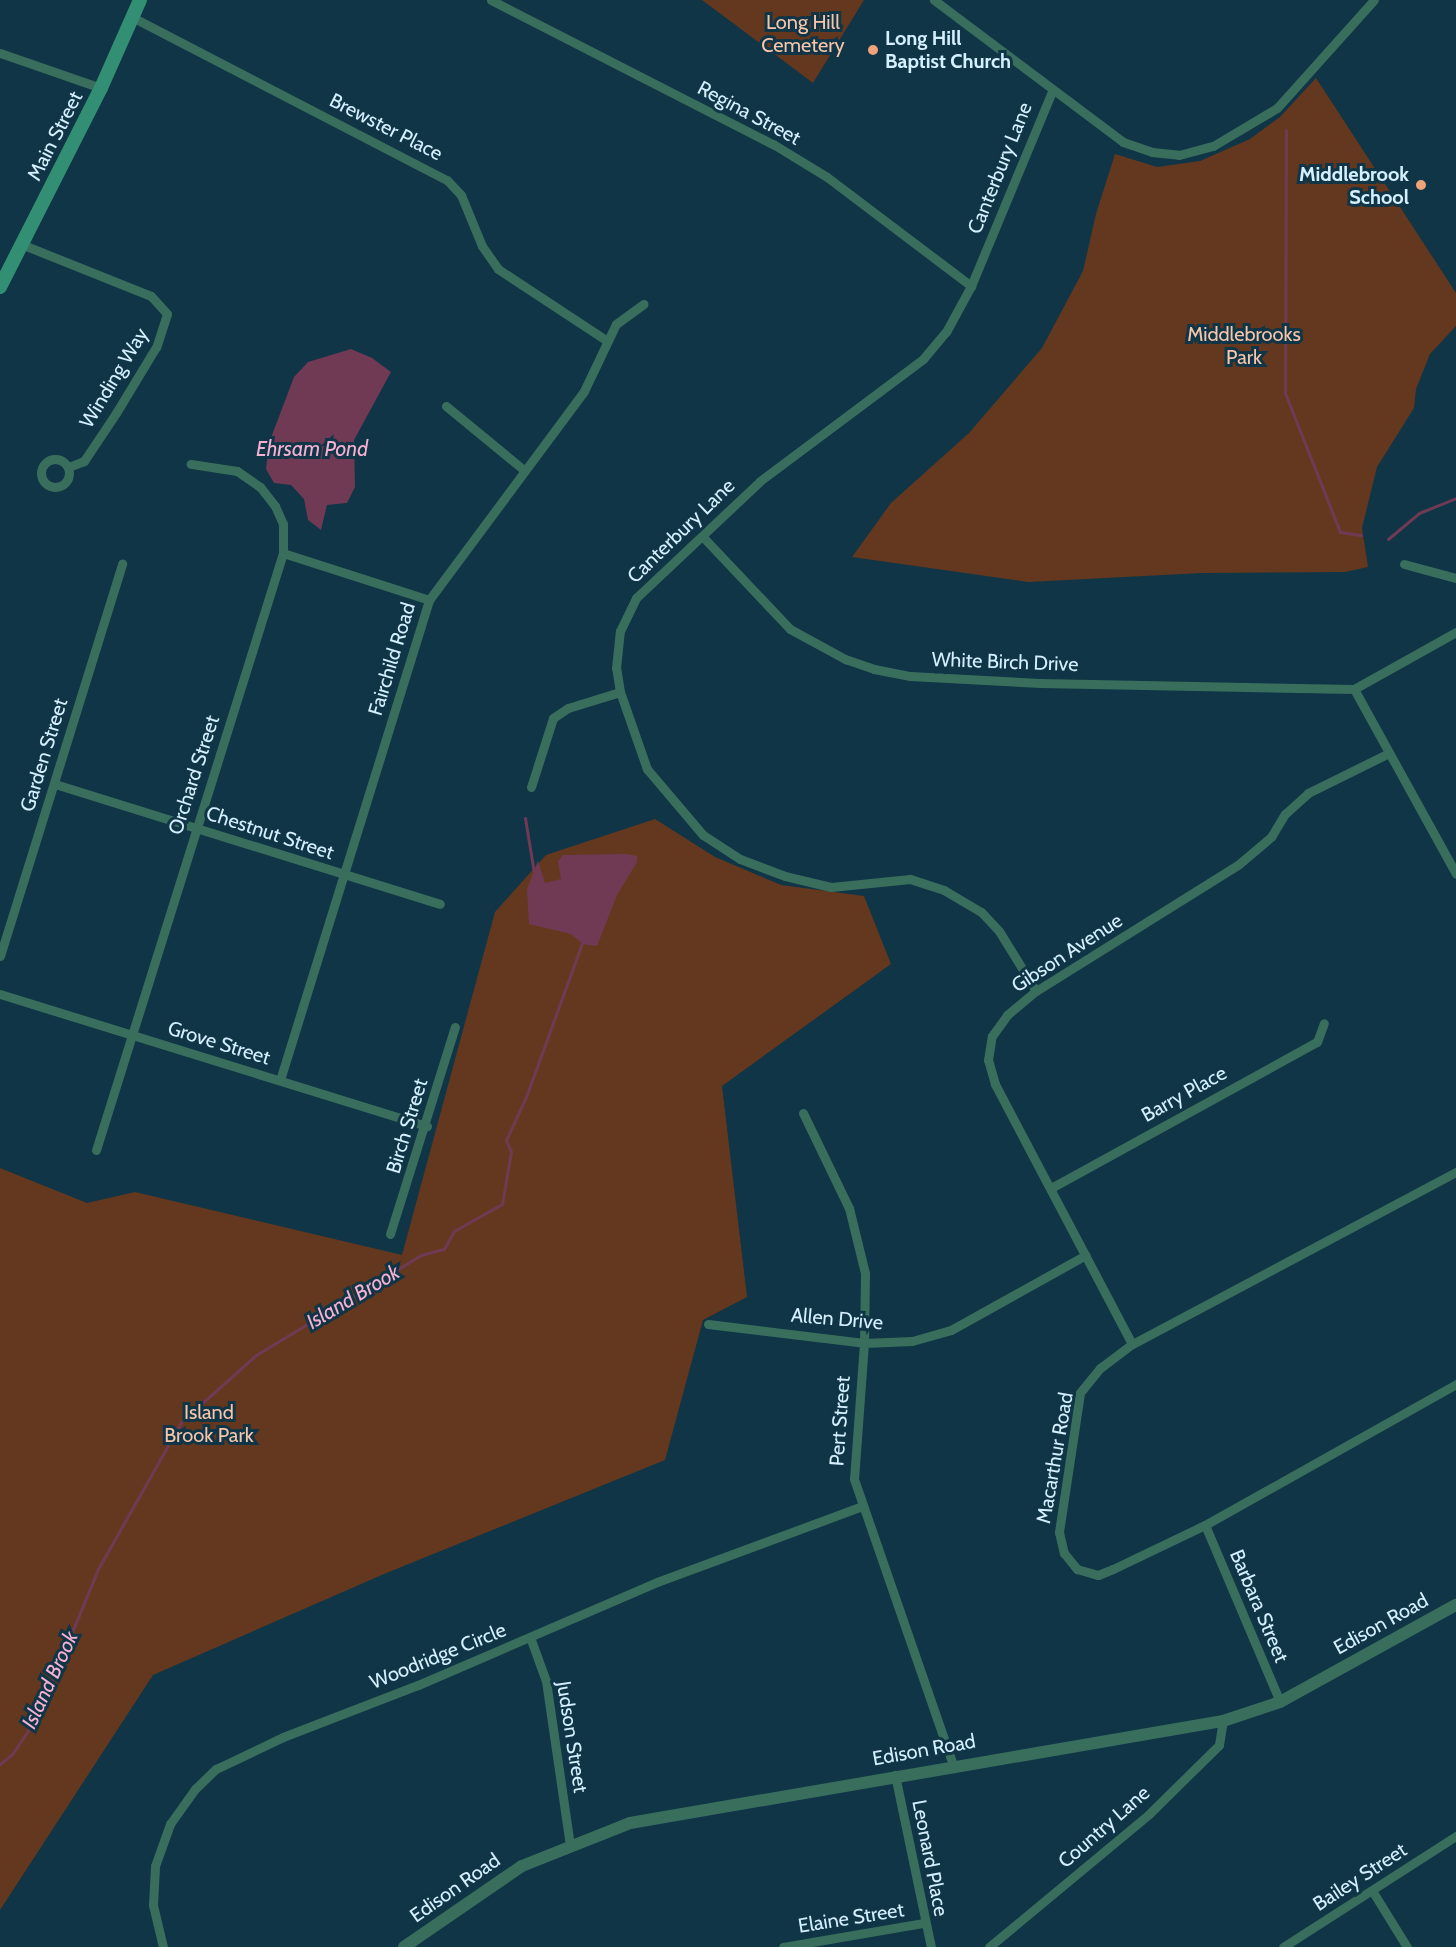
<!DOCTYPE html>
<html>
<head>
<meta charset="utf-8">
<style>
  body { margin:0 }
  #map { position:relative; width:1456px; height:1947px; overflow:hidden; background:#0f3546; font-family:Cabin,sans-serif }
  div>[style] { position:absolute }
  .green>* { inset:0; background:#64381e }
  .water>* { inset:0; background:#703a55 }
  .stream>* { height:3px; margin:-1.5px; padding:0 1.5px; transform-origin:1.5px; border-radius:1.5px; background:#703a55 }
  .minor>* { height:9px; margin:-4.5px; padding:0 4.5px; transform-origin:4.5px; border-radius:4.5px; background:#396e5c }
  .minor>.ring { margin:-4.5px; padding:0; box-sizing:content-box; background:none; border:9px solid #396e5c; border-radius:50% }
  .tertiary>* { height:12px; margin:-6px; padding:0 6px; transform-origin:6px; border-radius:6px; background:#396e5c }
  .secondary>* { height:14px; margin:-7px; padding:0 7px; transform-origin:7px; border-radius:7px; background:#338f74 }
  .dots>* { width:16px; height:16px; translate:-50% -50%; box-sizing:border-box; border:3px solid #0f3546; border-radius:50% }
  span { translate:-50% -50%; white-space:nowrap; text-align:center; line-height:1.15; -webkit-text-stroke:6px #0f3546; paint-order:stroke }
  .park-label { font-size:20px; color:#f6c5aa }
  .poi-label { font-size:20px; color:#d4effd; font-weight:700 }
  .left { translate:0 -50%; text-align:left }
  .right { translate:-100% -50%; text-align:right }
  .street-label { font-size:20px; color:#d4effd }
  .water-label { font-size:21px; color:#f6b0d1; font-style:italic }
</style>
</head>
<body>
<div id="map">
  <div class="green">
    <i style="clip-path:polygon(702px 0,864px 0,813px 83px)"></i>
    <i style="clip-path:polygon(1316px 78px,1456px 293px,1456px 326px,1430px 354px,1416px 389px,1414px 408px,1377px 467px,1362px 528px,1368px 567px,1345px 572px,1202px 573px,1028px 582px,852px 557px,891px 503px,969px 433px,1042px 348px,1083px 271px,1096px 214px,1115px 154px,1157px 167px,1200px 161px,1250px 139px,1280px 117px)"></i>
    <i style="clip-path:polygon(655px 819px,715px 857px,781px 885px,864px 896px,891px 964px,722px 1086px,747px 1297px,703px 1320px,665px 1460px,384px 1574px,153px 1675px,0 1910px,0 1168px,87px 1203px,135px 1192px,402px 1255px,495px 912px,546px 855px)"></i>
  </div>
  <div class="water">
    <i style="clip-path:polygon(351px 349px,372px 358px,391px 372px,354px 440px,355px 487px,347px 503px,327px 505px,321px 530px,308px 520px,304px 499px,291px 485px,274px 483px,266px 469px,269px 443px,294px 377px,308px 362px)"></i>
    <i style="clip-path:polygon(626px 854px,637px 856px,637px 862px,617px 895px,597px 946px,583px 944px,571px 934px,529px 924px,527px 889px,538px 861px,545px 883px,561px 879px,558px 861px,563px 855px)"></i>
  </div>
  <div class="stream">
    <i style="left:1286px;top:130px;width:263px;rotate:90.2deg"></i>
    <i style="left:1285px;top:393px;width:149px;rotate:68.4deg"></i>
    <i style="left:1340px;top:532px;width:21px;rotate:8deg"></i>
    <i style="left:1388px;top:539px;width:40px;rotate:-40deg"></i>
    <i style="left:1419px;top:513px;width:40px;rotate:-22deg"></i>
    <i style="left:525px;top:818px;width:56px;rotate:80.7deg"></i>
    <i style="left:0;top:1764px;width:17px;rotate:-40deg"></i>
    <i style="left:13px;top:1753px;width:43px;rotate:-56.3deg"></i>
    <i style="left:37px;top:1717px;width:160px;rotate:-67.6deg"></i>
    <i style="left:98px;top:1569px;width:169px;rotate:-60.5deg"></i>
    <i style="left:181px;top:1422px;width:101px;rotate:-41.8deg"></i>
    <i style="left:256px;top:1355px;width:193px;rotate:-31.2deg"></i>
    <i style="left:421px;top:1255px;width:24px;rotate:-15deg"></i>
    <i style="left:444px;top:1249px;width:21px;rotate:-61deg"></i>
    <i style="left:454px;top:1231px;width:55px;rotate:-29.4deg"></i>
    <i style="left:502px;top:1204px;width:53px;rotate:-80.2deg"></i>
    <i style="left:511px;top:1152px;width:13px;rotate:-113deg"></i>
    <i style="left:506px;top:1140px;width:47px;rotate:-65.1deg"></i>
    <i style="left:526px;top:1097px;width:167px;rotate:-70deg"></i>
  </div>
  <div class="minor">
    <i style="left:491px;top:0;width:317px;rotate:27.1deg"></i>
    <i style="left:773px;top:144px;width:63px;rotate:31.4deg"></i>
    <i style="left:827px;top:177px;width:181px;rotate:37.1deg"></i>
    <i style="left:934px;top:0;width:236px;rotate:36.9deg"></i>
    <i style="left:1123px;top:142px;width:31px;rotate:19deg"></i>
    <i style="left:1152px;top:152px;width:27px;rotate:6deg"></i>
    <i style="left:1179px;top:155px;width:35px;rotate:-15deg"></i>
    <i style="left:1213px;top:146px;width:74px;rotate:-30.7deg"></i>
    <i style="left:1277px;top:108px;width:145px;rotate:-48.1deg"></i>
    <i style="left:132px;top:17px;width:355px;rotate:27.4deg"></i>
    <i style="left:447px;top:180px;width:21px;rotate:47deg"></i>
    <i style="left:461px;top:195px;width:55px;rotate:67.6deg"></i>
    <i style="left:482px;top:246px;width:28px;rotate:55deg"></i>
    <i style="left:498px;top:269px;width:131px;rotate:33.4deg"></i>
    <i style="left:0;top:53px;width:107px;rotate:19.1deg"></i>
    <i style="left:21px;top:244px;width:140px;rotate:21.8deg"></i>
    <i style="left:151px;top:296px;width:24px;rotate:48deg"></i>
    <i style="left:167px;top:314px;width:35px;rotate:108deg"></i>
    <i style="left:156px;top:347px;width:77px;rotate:121.2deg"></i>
    <i style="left:116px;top:413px;width:58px;rotate:123.7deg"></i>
    <i style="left:84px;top:461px;width:17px;rotate:159deg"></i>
    <i style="left:446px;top:406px;width:101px;rotate:39.4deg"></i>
    <i class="ring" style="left:41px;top:459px;width:19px;height:19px"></i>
    <i style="left:703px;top:537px;width:127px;rotate:46.6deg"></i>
    <i style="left:790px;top:629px;width:63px;rotate:28.6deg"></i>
    <i style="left:845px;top:659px;width:31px;rotate:19deg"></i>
    <i style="left:874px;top:669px;width:37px;rotate:11deg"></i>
    <i style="left:910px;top:676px;width:130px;rotate:3.1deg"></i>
    <i style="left:1040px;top:683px;width:314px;rotate:1.1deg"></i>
    <i style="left:283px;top:553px;width:153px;rotate:17.8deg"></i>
    <i style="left:1404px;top:564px;width:54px;rotate:15.1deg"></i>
    <i style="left:1354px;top:689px;width:211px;rotate:61.1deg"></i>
    <i style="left:1354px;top:689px;width:117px;rotate:-29.2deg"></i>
    <i style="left:55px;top:784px;width:403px;rotate:17.3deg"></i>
    <i style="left:531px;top:787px;width:72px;rotate:-72.3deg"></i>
    <i style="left:553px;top:718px;width:18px;rotate:-34deg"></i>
    <i style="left:568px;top:708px;width:54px;rotate:-17.1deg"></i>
    <i style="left:0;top:956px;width:411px;rotate:-72.7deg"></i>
    <i style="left:1036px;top:991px;width:70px;rotate:-121.7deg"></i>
    <i style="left:999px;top:931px;width:26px;rotate:-133deg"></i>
    <i style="left:981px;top:912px;width:43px;rotate:-149.3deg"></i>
    <i style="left:944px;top:890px;width:36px;rotate:-162deg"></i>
    <i style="left:910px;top:879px;width:79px;rotate:174.2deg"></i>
    <i style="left:831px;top:887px;width:47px;rotate:-166.6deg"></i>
    <i style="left:785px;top:876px;width:48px;rotate:-159.3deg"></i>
    <i style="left:740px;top:859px;width:44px;rotate:-147deg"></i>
    <i style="left:703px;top:835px;width:87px;rotate:-130.3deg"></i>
    <i style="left:647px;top:769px;width:82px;rotate:-109.3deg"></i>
    <i style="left:620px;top:692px;width:24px;rotate:-99deg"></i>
    <i style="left:616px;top:668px;width:37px;rotate:-84deg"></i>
    <i style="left:620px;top:631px;width:37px;rotate:-64deg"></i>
    <i style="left:636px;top:598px;width:170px;rotate:-43.3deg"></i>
    <i style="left:760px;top:481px;width:204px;rotate:-36.8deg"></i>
    <i style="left:923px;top:359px;width:35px;rotate:-50deg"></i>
    <i style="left:946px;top:332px;width:52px;rotate:-61.5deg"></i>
    <i style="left:971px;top:286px;width:211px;rotate:-67.4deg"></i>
    <i style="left:0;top:994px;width:447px;rotate:17.2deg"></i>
    <i style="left:280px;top:1080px;width:503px;rotate:-72.75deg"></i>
    <i style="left:429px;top:600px;width:260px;rotate:-53.4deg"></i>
    <i style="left:584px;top:391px;width:74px;rotate:-64.5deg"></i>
    <i style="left:616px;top:324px;width:34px;rotate:-36deg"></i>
    <i style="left:803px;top:1113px;width:106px;rotate:64.2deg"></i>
    <i style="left:849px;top:1208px;width:67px;rotate:76.2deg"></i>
    <i style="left:865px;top:1273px;width:70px;rotate:90.8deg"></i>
    <i style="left:864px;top:1343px;width:136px;rotate:94.2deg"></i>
    <i style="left:854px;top:1479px;width:303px;rotate:70.9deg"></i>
    <i style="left:96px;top:1150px;width:626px;rotate:-72.61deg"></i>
    <i style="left:283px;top:553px;width:29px;rotate:-90deg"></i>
    <i style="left:283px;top:524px;width:20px;rotate:-114deg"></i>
    <i style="left:275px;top:506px;width:24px;rotate:-128deg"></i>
    <i style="left:260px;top:487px;width:28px;rotate:-145deg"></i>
    <i style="left:237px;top:471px;width:47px;rotate:-171.3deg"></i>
    <i style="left:1456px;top:1172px;width:367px;rotate:152deg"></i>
    <i style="left:1132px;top:1344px;width:40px;rotate:143deg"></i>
    <i style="left:1100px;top:1368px;width:32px;rotate:129deg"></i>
    <i style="left:1080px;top:1393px;width:141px;rotate:98.6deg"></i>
    <i style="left:1059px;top:1532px;width:22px;rotate:77deg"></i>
    <i style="left:1064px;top:1553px;width:21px;rotate:51deg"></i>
    <i style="left:1077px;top:1569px;width:22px;rotate:16deg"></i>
    <i style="left:1098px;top:1575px;width:16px;rotate:-22deg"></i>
    <i style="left:1113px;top:1569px;width:102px;rotate:-25.6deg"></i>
    <i style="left:1205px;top:1525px;width:288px;rotate:-29.3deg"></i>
    <i style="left:1051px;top:1188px;width:303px;rotate:-28.8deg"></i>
    <i style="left:1317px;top:1042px;width:20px;rotate:-70deg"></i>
    <i style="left:390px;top:1234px;width:217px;rotate:-72.6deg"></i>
    <i style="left:708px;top:1324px;width:157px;rotate:6.9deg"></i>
    <i style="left:864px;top:1343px;width:48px;rotate:-2.4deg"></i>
    <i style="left:912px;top:1341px;width:41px;rotate:-15.8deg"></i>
    <i style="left:951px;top:1330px;width:154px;rotate:-29.1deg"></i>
    <i style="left:1132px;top:1344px;width:294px;rotate:-117.8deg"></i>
    <i style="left:995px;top:1084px;width:25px;rotate:-106deg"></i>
    <i style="left:988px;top:1060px;width:24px;rotate:-81deg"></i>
    <i style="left:992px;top:1036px;width:26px;rotate:-54deg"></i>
    <i style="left:1007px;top:1015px;width:38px;rotate:-40deg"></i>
    <i style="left:1036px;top:991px;width:239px;rotate:-32deg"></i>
    <i style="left:1239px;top:864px;width:42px;rotate:-40.2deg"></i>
    <i style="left:1271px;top:837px;width:27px;rotate:-59deg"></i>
    <i style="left:1285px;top:814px;width:31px;rotate:-42deg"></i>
    <i style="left:1308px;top:793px;width:88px;rotate:-26.3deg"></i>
    <i style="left:1205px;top:1525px;width:192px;rotate:67deg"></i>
    <i style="left:530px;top:1637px;width:47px;rotate:70deg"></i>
    <i style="left:546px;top:1681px;width:166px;rotate:81.7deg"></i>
    <i style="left:895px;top:1775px;width:176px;rotate:78.2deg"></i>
    <i style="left:1373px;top:1892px;width:65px;rotate:58.3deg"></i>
    <i style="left:163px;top:1947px;width:43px;rotate:-103.4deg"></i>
    <i style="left:153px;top:1905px;width:39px;rotate:-87deg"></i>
    <i style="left:155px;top:1866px;width:45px;rotate:-70.3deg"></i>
    <i style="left:170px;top:1824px;width:43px;rotate:-54.5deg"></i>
    <i style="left:195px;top:1789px;width:29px;rotate:-44deg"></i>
    <i style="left:216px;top:1769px;width:74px;rotate:-25.5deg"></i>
    <i style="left:283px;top:1737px;width:145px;rotate:-21.1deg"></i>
    <i style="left:418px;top:1685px;width:260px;rotate:-23.3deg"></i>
    <i style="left:657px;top:1582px;width:216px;rotate:-20.3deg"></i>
    <i style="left:783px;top:1947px;width:143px;rotate:-9.7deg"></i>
    <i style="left:989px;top:1947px;width:208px;rotate:-39.7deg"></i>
    <i style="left:1149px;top:1814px;width:98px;rotate:-44.6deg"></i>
    <i style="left:1219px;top:1745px;width:24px;rotate:-81deg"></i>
    <i style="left:1283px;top:1947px;width:206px;rotate:-32.7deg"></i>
  </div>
  <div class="tertiary">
    <i style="left:404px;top:1947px;width:143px;rotate:-34.5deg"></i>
    <i style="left:522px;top:1866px;width:116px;rotate:-21.7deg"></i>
    <i style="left:630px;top:1823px;width:602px;rotate:-9.76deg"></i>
    <i style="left:1223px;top:1721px;width:60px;rotate:-18.4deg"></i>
    <i style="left:1280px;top:1702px;width:201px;rotate:-28.9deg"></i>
  </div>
  <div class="secondary">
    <i style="left:0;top:287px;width:223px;rotate:-63.1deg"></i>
    <i style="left:101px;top:88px;width:96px;rotate:-66.1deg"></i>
  </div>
  <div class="dots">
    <i style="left:873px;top:50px;background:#efa378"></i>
    <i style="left:1421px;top:185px;background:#efa378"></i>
  </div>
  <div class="park-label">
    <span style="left:803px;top:34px">Long Hill<br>Cemetery</span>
    <span style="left:1244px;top:346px">Middlebrooks<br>Park</span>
    <span style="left:209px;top:1424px">Island<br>Brook Park</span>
  </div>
  <div class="poi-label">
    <span class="left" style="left:885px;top:50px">Long Hill<br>Baptist Church</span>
    <span class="right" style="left:1409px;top:186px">Middlebrook<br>School</span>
  </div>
  <div class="street-label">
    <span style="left:749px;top:113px;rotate:28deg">Regina Street</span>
    <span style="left:386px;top:127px;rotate:27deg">Brewster Place</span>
    <span style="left:55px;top:136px;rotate:-63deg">Main Street</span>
    <span style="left:1000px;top:168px;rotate:-68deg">Canterbury Lane</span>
    <span style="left:114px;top:378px;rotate:-59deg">Winding Way</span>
    <span style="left:681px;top:531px;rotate:-44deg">Canterbury Lane</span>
    <span style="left:392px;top:659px;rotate:-73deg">Fairchild Road</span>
    <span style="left:1005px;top:662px;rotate:2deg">White Birch Drive</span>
    <span style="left:44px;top:755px;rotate:-73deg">Garden Street</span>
    <span style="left:194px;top:775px;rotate:-72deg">Orchard Street</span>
    <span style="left:270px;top:833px;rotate:18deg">Chestnut Street</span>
    <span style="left:1067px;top:953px;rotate:-33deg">Gibson Avenue</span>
    <span style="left:219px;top:1043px;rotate:17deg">Grove Street</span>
    <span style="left:1184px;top:1094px;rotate:-29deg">Barry Place</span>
    <span style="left:407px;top:1126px;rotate:-73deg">Birch Street</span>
    <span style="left:837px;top:1319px;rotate:5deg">Allen Drive</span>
    <span style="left:840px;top:1421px;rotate:-86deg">Pert Street</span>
    <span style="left:1055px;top:1458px;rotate:-80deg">Macarthur Road</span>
    <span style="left:1259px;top:1606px;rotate:67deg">Barbara Street</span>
    <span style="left:1381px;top:1624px;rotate:-29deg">Edison Road</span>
    <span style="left:438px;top:1656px;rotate:-22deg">Woodridge Circle</span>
    <span style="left:572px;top:1737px;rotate:81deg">Judson Street</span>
    <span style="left:924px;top:1750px;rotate:-10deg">Edison Road</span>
    <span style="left:1104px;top:1827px;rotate:-41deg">Country Lane</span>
    <span style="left:930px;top:1858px;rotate:79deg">Leonard Place</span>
    <span style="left:1360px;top:1877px;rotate:-33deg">Bailey Street</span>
    <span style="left:455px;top:1888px;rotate:-35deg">Edison Road</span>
    <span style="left:851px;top:1918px;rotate:-9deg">Elaine Street</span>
  </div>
  <div class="water-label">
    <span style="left:312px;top:449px">Ehrsam Pond</span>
    <span style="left:353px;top:1297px;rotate:-31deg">Island Brook</span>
    <span style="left:50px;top:1680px;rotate:-65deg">Island Brook</span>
  </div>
</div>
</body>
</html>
